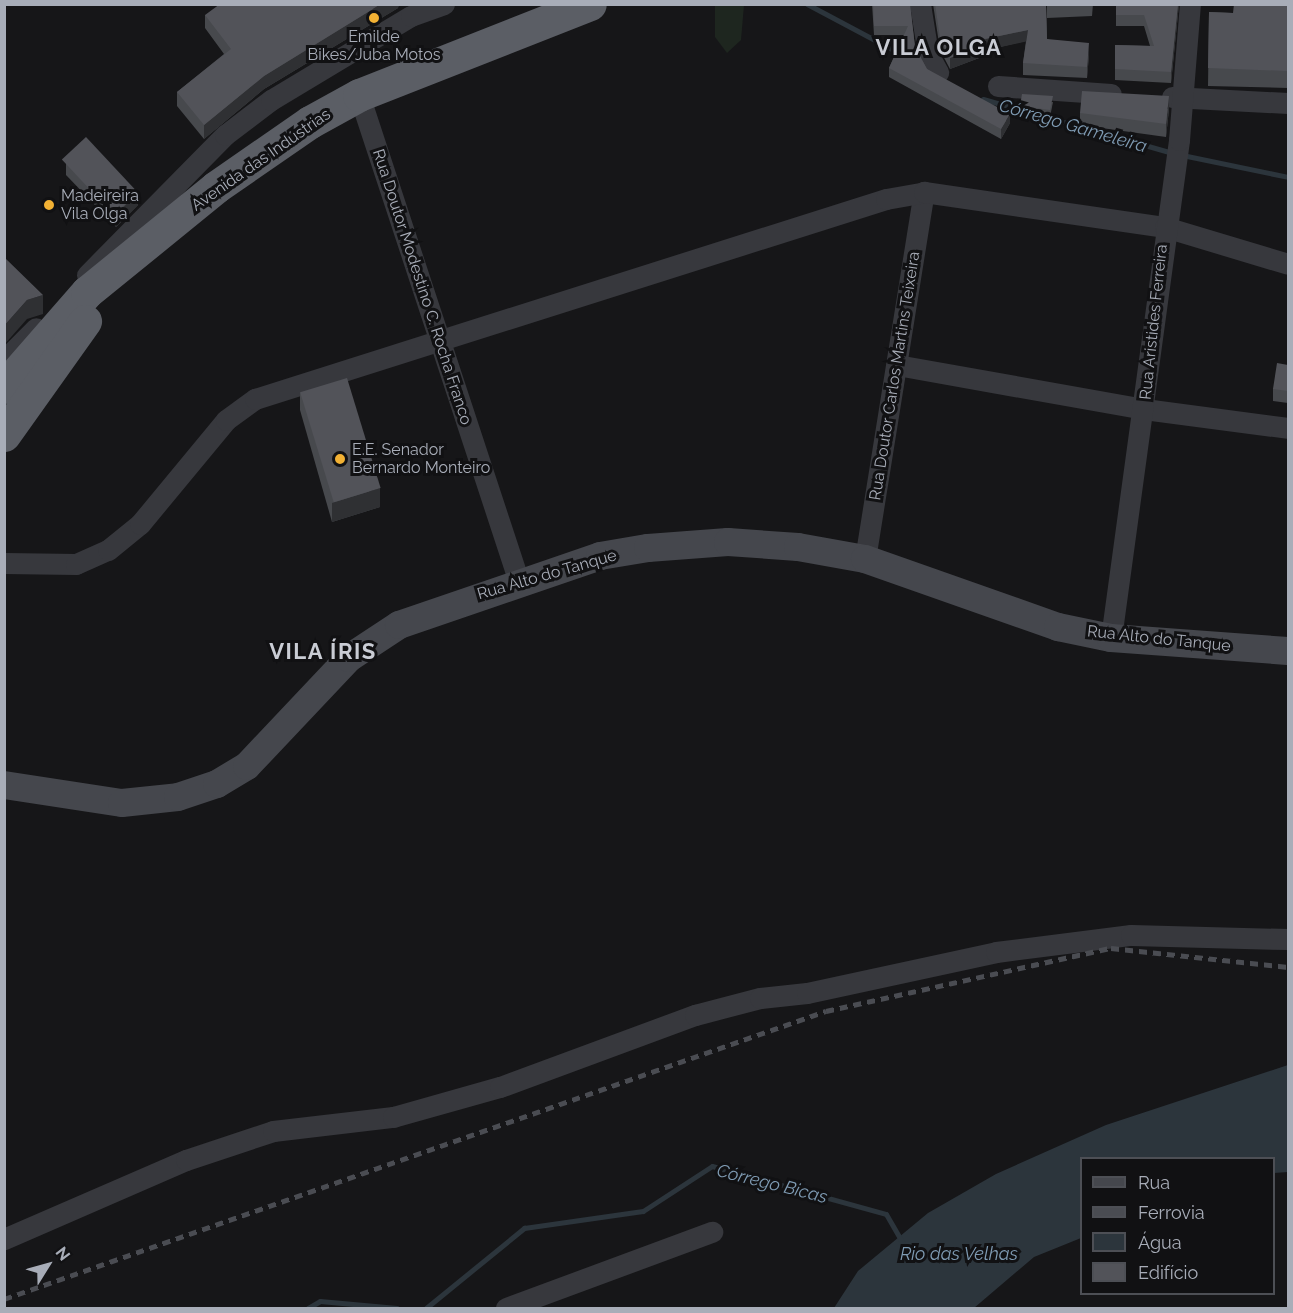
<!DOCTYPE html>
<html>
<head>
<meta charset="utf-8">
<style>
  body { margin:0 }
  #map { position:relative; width:1293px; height:1313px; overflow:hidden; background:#161618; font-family:Raleway,sans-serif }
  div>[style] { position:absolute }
  .green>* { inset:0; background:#1e261f }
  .water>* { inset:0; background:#2c353c }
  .stream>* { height:5px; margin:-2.5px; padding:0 2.5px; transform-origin:2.5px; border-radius:2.5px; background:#2c353c }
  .minor>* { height:21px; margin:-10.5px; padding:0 10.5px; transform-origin:10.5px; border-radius:10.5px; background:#37383d }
  .secondary>* { height:28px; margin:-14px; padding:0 14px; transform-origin:14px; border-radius:14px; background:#45474d }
  .trunk>* { height:33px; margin:-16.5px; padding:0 16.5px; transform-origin:16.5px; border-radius:16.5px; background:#5b5e65 }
  .rail>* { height:4.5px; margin-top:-2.25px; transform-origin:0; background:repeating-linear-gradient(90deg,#4a4c52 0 8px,transparent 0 14px) }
  .wall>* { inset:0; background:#47494d }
  .shaded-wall>* { inset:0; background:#2f3033 }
  .building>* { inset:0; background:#525359; transform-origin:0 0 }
  .dots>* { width:16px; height:16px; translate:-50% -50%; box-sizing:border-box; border:3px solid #111113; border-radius:50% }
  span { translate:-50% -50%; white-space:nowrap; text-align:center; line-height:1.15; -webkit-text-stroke:6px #111113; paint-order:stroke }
  .poi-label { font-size:16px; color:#a8adb8 }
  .left { translate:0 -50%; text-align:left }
  .street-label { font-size:16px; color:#a8adb8 }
  .water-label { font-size:18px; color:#7f9bb3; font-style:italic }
  .district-label { font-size:22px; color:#c9ccd4; font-weight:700; letter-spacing:1.5px }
  .frame { position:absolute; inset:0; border:6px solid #a8adb8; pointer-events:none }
  .legend { position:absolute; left:1080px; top:1157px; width:195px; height:138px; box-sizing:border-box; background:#111113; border:2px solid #4d4f55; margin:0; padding:8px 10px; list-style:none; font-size:18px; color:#a8adb8 }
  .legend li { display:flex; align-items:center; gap:12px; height:30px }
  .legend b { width:30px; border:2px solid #4d4f55 }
  .north { position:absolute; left:18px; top:1235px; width:60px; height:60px; -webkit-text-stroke:4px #111113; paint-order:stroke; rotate:53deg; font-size:16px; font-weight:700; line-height:24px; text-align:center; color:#a8adb8 }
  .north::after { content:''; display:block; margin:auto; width:21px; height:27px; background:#a8adb8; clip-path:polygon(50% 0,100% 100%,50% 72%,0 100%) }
</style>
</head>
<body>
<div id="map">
  <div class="green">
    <i style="clip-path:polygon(715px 5px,744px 5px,741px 40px,727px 53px,715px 37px)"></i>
  </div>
  <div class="water">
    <i style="clip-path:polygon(1288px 1065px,1288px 1172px,1274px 1173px,1274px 1158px,1082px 1158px,1081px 1238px,1034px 1257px,974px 1308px,834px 1308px,858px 1271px,928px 1213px,996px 1174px,1106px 1125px)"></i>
  </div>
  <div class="stream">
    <i style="left:807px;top:4px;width:106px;rotate:28deg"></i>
    <i style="left:983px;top:99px;width:198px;rotate:15.9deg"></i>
    <i style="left:1182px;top:155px;width:108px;rotate:11.7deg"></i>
    <i style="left:308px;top:1308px;width:14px;rotate:-30deg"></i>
    <i style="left:320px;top:1301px;width:77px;rotate:5.2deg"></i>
    <i style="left:426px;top:1308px;width:127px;rotate:-39.2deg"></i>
    <i style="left:524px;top:1228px;width:120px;rotate:-8.1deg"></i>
    <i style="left:643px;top:1211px;width:82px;rotate:-33.1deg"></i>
    <i style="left:712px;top:1166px;width:180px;rotate:15.4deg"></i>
    <i style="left:886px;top:1214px;width:32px;rotate:60deg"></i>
  </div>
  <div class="minor">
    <i style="left:920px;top:4px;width:51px;rotate:80.9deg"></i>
    <i style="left:928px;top:54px;width:21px;rotate:61deg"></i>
    <i style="left:998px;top:86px;width:113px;rotate:4deg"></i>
    <i style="left:359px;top:95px;width:513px;rotate:71.81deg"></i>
    <i style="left:1172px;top:97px;width:116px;rotate:3deg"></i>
    <i style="left:87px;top:275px;width:197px;rotate:-45.4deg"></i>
    <i style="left:225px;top:135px;width:58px;rotate:-37.3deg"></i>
    <i style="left:271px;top:100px;width:163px;rotate:-31deg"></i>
    <i style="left:411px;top:16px;width:35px;rotate:-20deg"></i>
    <i style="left:4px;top:360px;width:45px;rotate:-45deg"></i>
    <i style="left:897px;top:365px;width:251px;rotate:10.1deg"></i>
    <i style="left:1144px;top:409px;width:145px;rotate:7.5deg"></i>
    <i style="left:865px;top:559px;width:372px;rotate:-80.9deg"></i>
    <i style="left:4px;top:563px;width:72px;rotate:0.8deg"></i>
    <i style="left:76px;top:564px;width:35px;rotate:-24deg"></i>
    <i style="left:108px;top:550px;width:41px;rotate:-39.1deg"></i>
    <i style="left:140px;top:524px;width:135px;rotate:-50.4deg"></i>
    <i style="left:226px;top:420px;width:36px;rotate:-36deg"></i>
    <i style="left:255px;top:399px;width:662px;rotate:-17.59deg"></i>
    <i style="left:886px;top:199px;width:39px;rotate:-10deg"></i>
    <i style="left:924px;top:192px;width:244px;rotate:8.3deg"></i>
    <i style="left:1165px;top:227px;width:128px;rotate:16.7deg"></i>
    <i style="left:1111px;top:638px;width:503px;rotate:-82.22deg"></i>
    <i style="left:1179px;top:140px;width:136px;rotate:-85.4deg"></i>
    <i style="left:4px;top:1239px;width:198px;rotate:-23.5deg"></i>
    <i style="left:186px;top:1160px;width:92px;rotate:-18.4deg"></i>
    <i style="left:273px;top:1131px;width:121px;rotate:-6.7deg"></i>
    <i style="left:393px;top:1117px;width:111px;rotate:-15.7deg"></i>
    <i style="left:500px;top:1087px;width:208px;rotate:-20.3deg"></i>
    <i style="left:695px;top:1015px;width:67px;rotate:-14.7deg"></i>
    <i style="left:760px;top:998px;width:47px;rotate:-6.1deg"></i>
    <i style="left:807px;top:993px;width:193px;rotate:-12.2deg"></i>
    <i style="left:996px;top:952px;width:136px;rotate:-7.2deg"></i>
    <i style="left:1131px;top:935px;width:157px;rotate:1.5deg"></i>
    <i style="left:506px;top:1308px;width:220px;rotate:-20.3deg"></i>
  </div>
  <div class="secondary">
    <i style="left:4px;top:785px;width:119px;rotate:8.7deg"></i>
    <i style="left:122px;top:803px;width:56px;rotate:-6.1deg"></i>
    <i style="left:178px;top:797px;width:41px;rotate:-18.4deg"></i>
    <i style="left:217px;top:784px;width:35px;rotate:-31deg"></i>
    <i style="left:247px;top:766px;width:149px;rotate:-46.6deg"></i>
    <i style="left:349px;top:658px;width:60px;rotate:-33.4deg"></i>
    <i style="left:399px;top:625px;width:213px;rotate:-18.9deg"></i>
    <i style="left:600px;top:556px;width:49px;rotate:-9.5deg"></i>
    <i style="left:648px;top:548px;width:80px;rotate:-4.3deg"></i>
    <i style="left:728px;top:542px;width:70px;rotate:4.1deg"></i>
    <i style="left:798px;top:547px;width:68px;rotate:10.2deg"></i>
    <i style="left:865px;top:559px;width:205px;rotate:19.4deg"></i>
    <i style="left:1058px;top:627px;width:54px;rotate:11.7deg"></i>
    <i style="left:1111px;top:638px;width:177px;rotate:4.2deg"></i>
  </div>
  <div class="trunk">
    <i style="left:4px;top:387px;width:126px;rotate:-48.9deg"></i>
    <i style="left:87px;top:292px;width:166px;rotate:-39.1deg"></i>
    <i style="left:216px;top:187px;width:114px;rotate:-34.7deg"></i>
    <i style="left:310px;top:122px;width:56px;rotate:-28.9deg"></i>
    <i style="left:359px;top:95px;width:248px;rotate:-21.5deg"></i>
    <i style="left:4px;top:435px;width:140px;rotate:-54.6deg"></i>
  </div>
  <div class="rail">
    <i style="left:4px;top:1299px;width:871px;rotate:-19.31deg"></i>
    <i style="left:826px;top:1011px;width:292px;rotate:-12.5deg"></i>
    <i style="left:1111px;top:948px;width:178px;rotate:6.1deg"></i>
  </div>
  <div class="wall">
    <i style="clip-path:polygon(872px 4px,910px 4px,915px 47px,927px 69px,1010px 123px,1001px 139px,889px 77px,889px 68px,904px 35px,874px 35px)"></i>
    <i style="clip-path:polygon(933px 4px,1046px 4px,1047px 39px,1089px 55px,1087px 78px,1023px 75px,1023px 63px,1026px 41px,987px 50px,987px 55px,950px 69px,940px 50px)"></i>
    <i style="clip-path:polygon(1047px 4px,1093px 4px,1092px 16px,1047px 18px)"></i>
    <i style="clip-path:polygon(1116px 4px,1179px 4px,1171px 83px,1115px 80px,1115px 45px,1150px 46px,1144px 26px,1116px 26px)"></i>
    <i style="clip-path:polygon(1288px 4px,1288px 88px,1208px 86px,1209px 12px,1233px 13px)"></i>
    <i style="clip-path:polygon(398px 8px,264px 89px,204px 139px,177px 106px,177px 92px,224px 54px,205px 28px,205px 15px)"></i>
    <i style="clip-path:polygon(1053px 102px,1050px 117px,1020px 112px,1020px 106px)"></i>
    <i style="clip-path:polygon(1169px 109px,1166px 137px,1080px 125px,1080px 113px)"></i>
    <i style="clip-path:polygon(66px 163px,138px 205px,116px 227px,66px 175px)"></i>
    <i style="clip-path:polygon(1288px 365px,1288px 403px,1273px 401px,1273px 389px)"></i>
    <i style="clip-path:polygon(300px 392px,380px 507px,332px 522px,300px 410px)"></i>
  </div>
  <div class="shaded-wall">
    <i style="clip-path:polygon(381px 4px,400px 4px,398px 8px,264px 89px,204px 139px,204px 125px,264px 76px)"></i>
    <i style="clip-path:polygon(1178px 4px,1179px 4px,1171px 83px,1171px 72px)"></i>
    <i style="clip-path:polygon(1028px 30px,1028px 41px,987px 50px,987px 55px,950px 69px,950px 58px,985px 39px)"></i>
    <i style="clip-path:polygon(1089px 43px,1089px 55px,1087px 78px,1087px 67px)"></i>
    <i style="clip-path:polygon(1169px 96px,1169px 109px,1166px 137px,1166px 124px)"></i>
    <i style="clip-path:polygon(1010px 114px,1010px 123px,1001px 139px,1001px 129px)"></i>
    <i style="clip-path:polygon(138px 192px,138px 205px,116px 227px,116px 215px)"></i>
    <i style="clip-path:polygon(43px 295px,43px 314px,27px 319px,4px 345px,4px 326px,27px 300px)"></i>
    <i style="clip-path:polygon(380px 488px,380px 507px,332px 522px,332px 503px)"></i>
  </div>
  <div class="building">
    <i style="clip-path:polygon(220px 4px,381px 4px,264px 76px,204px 125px,177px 92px,231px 49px,205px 15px)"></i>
    <i style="clip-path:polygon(873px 4px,910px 4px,915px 47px,927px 69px,1010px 114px,1001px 129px,889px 68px,908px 26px,874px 26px)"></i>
    <i style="clip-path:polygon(935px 4px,1046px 4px,1047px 39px,1089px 43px,1087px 67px,1023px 63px,1028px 30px,985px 39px,987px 44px,950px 58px,940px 38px)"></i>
    <i style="clip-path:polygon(1116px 4px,1178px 4px,1171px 72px,1115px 69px,1115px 45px,1154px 46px,1144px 15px,1116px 15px)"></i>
    <i style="clip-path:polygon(1234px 4px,1288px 4px,1288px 71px,1208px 68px,1209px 12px,1233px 13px)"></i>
    <i style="clip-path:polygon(1082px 91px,1169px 96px,1166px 124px,1080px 113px)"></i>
    <i style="clip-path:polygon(1022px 94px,1053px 96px,1050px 110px,1020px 106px)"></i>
    <i style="left:86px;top:137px;width:76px;height:33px;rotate:47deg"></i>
    <i style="clip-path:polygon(4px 257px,43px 295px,27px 300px,4px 326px)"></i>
    <i style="clip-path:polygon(1277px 363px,1288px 365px,1288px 391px,1273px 389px)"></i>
    <i style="left:347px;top:378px;width:115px;height:49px;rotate:73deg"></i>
  </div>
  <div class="dots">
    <i style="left:374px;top:18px;background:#f2b134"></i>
    <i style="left:49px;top:205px;background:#f2b134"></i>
    <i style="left:340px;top:459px;background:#f2b134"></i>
  </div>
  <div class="poi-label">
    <span style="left:374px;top:46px">Emilde<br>Bikes/Juba Motos</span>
    <span class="left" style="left:61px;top:205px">Madeireira<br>Vila Olga</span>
    <span class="left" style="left:352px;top:459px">E.E. Senador<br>Bernardo Monteiro</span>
  </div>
  <div class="street-label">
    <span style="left:261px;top:160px;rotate:-35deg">Avenida das Indústrias</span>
    <span style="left:422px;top:287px;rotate:72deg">Rua Doutor Modestino C. Rocha Franco</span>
    <span style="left:1154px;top:322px;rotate:-84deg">Rua Aristides Ferreira</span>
    <span style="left:895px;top:376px;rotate:-81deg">Rua Doutor Carlos Martins Teixeira</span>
    <span style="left:547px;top:575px;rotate:-16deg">Rua Alto do Tanque</span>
    <span style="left:1159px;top:639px;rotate:6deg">Rua Alto do Tanque</span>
  </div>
  <div class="water-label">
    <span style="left:1073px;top:126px;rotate:16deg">Córrego Gameleira</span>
    <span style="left:772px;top:1184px;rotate:14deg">Córrego Bicas</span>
    <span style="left:959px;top:1254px">Rio das Velhas</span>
  </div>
  <div class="district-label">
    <span style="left:939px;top:48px">VILA OLGA</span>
    <span style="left:323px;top:652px">VILA ÍRIS</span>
  </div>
  <div class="frame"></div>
  <ul class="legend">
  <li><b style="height:8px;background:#45474d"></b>Rua</li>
  <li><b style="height:8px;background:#4a4c52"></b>Ferrovia</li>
  <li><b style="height:16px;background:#2c353c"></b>Água</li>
  <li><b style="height:16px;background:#525359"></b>Edifício</li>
  </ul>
  <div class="north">N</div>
</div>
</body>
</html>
